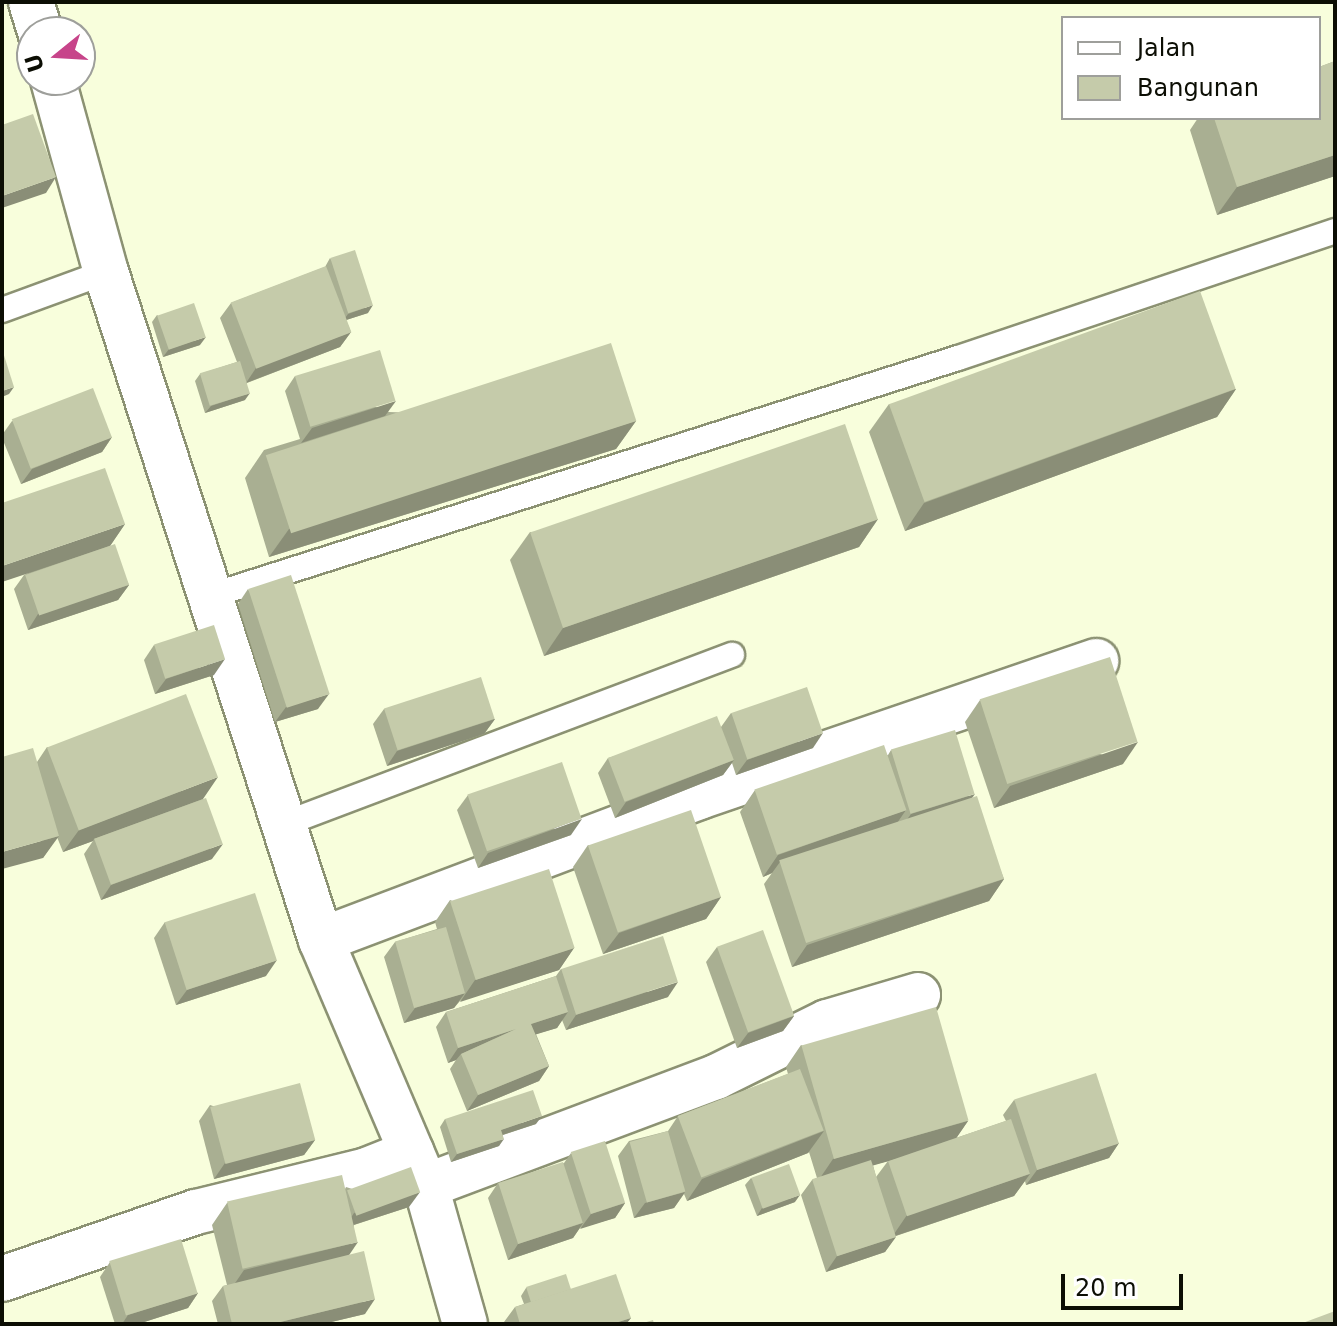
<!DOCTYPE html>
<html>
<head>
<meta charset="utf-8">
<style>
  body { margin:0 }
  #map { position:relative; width:1337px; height:1326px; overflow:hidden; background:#f8fedc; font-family:"DejaVu Sans",sans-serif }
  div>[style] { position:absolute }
  .roads { filter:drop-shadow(2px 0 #8c9273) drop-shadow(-2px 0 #8c9273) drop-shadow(0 2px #8c9273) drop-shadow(0 -2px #8c9273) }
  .lane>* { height:24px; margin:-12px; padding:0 12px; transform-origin:12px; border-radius:12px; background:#fff }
  .street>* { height:44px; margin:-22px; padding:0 22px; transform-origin:22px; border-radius:22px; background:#fff }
  .wall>* { inset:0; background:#a9af92 }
  .shaded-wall>* { inset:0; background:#8a8e77 }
  .building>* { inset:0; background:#c5cbaa; transform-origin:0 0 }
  span { translate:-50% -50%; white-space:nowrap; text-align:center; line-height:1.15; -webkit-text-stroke:8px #fff; paint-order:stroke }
  .frame { position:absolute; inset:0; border:4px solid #0c0e04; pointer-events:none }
  .legend { position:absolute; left:1061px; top:16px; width:260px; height:104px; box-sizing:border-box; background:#fff; border:2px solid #9e9f9b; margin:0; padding:10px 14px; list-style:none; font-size:24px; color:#0c0e04 }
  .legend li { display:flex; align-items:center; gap:16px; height:40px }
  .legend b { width:40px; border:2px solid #9e9f9b }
  .north { position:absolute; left:16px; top:16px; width:80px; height:80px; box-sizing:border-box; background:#fff; border:2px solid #9e9f9b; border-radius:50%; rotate:252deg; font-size:22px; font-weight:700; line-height:32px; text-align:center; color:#0c0e04 }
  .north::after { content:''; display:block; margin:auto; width:28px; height:36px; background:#c7448a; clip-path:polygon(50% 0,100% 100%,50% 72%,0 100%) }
  .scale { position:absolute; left:1061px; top:1274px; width:122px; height:36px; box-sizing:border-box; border:4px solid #0c0e04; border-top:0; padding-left:10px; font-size:24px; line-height:28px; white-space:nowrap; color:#0c0e04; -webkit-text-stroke:6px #fff; paint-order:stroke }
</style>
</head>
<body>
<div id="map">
  <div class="roads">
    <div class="lane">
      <i style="left:2px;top:310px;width:111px;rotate:-20.1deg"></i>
      <i style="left:213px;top:595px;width:782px;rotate:-17.65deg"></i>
      <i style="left:958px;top:358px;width:398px;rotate:-18.6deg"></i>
      <i style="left:284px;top:824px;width:479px;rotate:-20.7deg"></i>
    </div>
    <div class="street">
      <i style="left:31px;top:2px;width:31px;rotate:73deg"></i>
      <i style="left:53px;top:80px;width:199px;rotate:74.6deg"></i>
      <i style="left:106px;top:272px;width:702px;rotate:72.16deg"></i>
      <i style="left:321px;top:940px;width:267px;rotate:66.9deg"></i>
      <i style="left:426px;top:1186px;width:143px;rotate:74.2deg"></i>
      <i style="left:321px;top:940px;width:404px;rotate:-20.7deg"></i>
      <i style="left:699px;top:797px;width:420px;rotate:-18.9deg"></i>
      <i style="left:426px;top:1186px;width:310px;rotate:-20.6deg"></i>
      <i style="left:716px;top:1077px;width:124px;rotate:-26.4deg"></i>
      <i style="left:827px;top:1022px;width:95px;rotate:-16.5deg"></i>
      <i style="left:2px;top:1279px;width:205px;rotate:-19.1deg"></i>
      <i style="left:196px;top:1212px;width:176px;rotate:-13.8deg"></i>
      <i style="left:367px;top:1170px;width:48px;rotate:-21.8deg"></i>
    </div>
  </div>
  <div class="wall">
    <i style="clip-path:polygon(1335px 61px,1335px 176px,1217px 215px,1190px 130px,1198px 118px,1319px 118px,1319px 67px)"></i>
    <i style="clip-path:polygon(330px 258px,368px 313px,346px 320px,351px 332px,340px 347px,247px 383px,245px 400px,205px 413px,195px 381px,200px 374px,237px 362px,220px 318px,231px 303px,325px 267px)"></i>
    <i style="clip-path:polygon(157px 315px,200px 345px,163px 357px,152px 322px)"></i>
    <i style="clip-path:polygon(295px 376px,389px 412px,636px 421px,616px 449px,269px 557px,245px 478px,264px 450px,300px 439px,285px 391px)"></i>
    <i style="clip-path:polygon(1236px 389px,1217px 417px,905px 531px,869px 432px,889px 404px)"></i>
    <i style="clip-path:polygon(12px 421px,112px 437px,102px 452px,21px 484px,2px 438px,2px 435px)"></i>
    <i style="clip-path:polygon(878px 519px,859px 547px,544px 656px,510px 560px,530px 532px)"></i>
    <i style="clip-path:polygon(125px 524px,110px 546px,129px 585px,118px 600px,28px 630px,14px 589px,24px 575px)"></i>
    <i style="clip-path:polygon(248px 589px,318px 709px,275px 722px,238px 604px)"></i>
    <i style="clip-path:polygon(154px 645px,214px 675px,155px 694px,144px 660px)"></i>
    <i style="clip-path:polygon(980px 700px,1123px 764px,994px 808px,965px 722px)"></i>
    <i style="clip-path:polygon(384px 709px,495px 719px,484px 734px,387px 766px,373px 724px)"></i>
    <i style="clip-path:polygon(731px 713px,813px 748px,736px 775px,732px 763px,723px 775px,615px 818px,598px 773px,608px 758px,721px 727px)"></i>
    <i style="clip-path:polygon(47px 747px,203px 799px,212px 859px,101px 900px,84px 854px,93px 841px,63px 852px,57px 837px,43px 858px,37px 762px)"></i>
    <i style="clip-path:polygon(891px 750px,972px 798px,1004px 879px,989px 901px,792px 967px,764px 884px,772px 873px,763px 877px,740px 812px,755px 790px,888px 755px)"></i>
    <i style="clip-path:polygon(468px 795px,571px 835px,478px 868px,457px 810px)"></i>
    <i style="clip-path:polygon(588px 845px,721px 897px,706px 919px,603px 954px,573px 867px)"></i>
    <i style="clip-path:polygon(450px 900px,574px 948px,559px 970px,460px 1001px,454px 1008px,404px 1023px,384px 957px,395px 942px,437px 929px,435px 922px)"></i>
    <i style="clip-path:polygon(165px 922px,266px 976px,176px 1005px,154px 938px)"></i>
    <i style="clip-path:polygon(717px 947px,794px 1016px,783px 1031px,737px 1048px,706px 962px)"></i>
    <i style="clip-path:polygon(561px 969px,668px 997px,566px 1030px,562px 1020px,557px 1028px,536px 1034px,549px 1066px,539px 1081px,467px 1111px,450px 1069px,456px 1060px,448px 1063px,436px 1027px,446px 1012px,556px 976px)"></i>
    <i style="clip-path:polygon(evenodd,801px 1045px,968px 1121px,956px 1138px,1006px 1121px,1003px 1115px,1014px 1100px,1119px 1143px,1109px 1158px,1026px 1185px,1025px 1181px,1014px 1196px,896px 1236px,885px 1252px,826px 1272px,801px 1195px,812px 1180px,817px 1178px,809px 1152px,808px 1153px,687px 1201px,684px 1194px,674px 1208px,634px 1218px,618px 1156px,629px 1141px,668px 1131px,678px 1116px,788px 1074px,786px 1067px,801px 1045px,888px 1161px,876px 1177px,873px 1165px,888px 1161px)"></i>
    <i style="clip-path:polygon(210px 1105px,315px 1140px,304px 1155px,214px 1179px,199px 1121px)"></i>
    <i style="clip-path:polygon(445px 1119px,536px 1124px,503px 1135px,499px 1146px,451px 1162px,440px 1127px)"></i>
    <i style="clip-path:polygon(571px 1153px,625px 1203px,615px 1218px,580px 1228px,573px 1238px,508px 1260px,488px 1198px,498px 1183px,564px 1163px)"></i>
    <i style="clip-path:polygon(751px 1178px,795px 1202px,757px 1216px,745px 1185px)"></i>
    <i style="clip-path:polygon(346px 1187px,409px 1207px,354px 1225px,349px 1255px,365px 1314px,323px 1324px,218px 1324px,212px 1301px,223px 1286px,227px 1285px,212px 1225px,227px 1203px,345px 1189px)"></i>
    <i style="clip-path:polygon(110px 1262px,198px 1293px,188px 1308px,138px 1324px,115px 1324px,100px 1277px)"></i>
    <i style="clip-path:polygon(526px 1288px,571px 1289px,631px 1318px,626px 1324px,505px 1324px,504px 1322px,515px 1307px,524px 1304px,521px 1296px)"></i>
  </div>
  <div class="shaded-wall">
    <i style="clip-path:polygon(1335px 155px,1335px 176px,1217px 215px,1237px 187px)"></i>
    <i style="clip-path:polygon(56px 177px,46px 193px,2px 208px,2px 196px)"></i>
    <i style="clip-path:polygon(373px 305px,368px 313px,343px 321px,348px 314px)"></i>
    <i style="clip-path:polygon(351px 332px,340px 347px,246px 383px,256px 368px)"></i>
    <i style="clip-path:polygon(206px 337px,200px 345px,163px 357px,169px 349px)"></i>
    <i style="clip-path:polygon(14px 387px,9px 394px,2px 397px,2px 391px)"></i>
    <i style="clip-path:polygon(1236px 389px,1217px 417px,905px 531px,924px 503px)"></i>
    <i style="clip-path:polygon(250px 393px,245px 400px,205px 413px,211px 406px)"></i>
    <i style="clip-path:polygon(396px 401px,385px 416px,301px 443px,312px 428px)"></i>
    <i style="clip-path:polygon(636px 421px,616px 449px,269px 557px,289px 529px)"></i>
    <i style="clip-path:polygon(112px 437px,102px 452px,21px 484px,32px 469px)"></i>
    <i style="clip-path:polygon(878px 519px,859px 547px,544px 656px,563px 628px)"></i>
    <i style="clip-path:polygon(125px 524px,110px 546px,2px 582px,2px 566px)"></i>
    <i style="clip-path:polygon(129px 585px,118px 600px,28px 630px,38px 614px)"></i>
    <i style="clip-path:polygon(225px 659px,214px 675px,155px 694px,166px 679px)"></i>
    <i style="clip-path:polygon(329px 694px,318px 709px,275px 722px,286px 707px)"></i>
    <i style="clip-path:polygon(495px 719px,484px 734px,387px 766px,397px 751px)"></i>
    <i style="clip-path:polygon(823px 733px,813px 748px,736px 775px,747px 760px)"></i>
    <i style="clip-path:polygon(1138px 742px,1123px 764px,994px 808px,1010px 786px)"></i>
    <i style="clip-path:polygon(734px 760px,723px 775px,615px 818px,626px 802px)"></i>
    <i style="clip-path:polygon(218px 777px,203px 799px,94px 839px,93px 841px,63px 852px,79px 830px)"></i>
    <i style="clip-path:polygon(975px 794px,964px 809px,900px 829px,911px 814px)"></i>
    <i style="clip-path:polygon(906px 810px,891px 832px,780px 862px,772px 873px,763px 877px,778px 855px)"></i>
    <i style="clip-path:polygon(582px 819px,571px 835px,478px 868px,488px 853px)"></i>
    <i style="clip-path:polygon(59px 836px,43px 858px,2px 869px,2px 852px)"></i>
    <i style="clip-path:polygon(223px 844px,212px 859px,101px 900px,111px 885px)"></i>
    <i style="clip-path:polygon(1004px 879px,989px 901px,792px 967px,807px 945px)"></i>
    <i style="clip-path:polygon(721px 897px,706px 919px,603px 954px,619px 933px)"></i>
    <i style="clip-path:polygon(574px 948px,559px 970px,460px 1002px,475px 980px)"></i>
    <i style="clip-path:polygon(277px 960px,266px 976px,176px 1005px,187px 990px)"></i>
    <i style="clip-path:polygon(678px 982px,668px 997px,566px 1030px,576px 1015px)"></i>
    <i style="clip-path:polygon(465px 993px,454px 1008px,404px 1023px,415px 1008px)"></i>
    <i style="clip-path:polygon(568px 1012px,557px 1028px,521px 1039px,531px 1024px)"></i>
    <i style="clip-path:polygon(794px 1016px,783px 1031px,737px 1048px,748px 1033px)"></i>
    <i style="clip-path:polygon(516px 1029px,461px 1054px,456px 1060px,448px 1063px,458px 1048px)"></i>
    <i style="clip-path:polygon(549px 1066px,539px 1081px,467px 1111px,478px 1095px)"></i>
    <i style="clip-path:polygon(542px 1116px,536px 1124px,496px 1137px,501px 1130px)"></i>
    <i style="clip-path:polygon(968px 1121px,953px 1143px,818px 1181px,833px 1159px)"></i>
    <i style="clip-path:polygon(824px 1131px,808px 1153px,687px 1201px,702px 1179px)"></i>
    <i style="clip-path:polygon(504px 1139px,499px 1146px,451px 1162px,457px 1154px)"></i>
    <i style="clip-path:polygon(315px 1140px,304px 1155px,214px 1179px,225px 1163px)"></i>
    <i style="clip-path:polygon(1119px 1143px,1109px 1158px,1026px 1185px,1037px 1170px)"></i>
    <i style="clip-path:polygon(1030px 1174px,1014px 1196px,892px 1237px,907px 1215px)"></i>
    <i style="clip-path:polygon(420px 1192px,409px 1207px,344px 1228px,354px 1213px)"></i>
    <i style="clip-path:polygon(685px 1192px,674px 1208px,634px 1218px,645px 1203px)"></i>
    <i style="clip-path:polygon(800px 1195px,795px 1202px,757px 1216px,762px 1208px)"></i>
    <i style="clip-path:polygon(625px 1203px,615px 1218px,580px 1229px,591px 1214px)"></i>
    <i style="clip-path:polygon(583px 1223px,573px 1238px,508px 1260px,518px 1244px)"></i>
    <i style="clip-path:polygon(896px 1237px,885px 1252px,826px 1272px,837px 1256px)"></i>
    <i style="clip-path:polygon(358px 1242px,343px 1264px,229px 1292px,244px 1270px)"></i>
    <i style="clip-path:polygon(198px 1293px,188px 1308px,138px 1324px,122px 1324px,128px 1315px)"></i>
    <i style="clip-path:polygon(375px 1299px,365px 1314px,323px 1324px,272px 1324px)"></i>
    <i style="clip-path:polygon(631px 1318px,626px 1324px,612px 1324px)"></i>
  </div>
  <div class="building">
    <i style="clip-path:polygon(1335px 61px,1335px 155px,1237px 187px,1214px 118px,1319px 118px,1319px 67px)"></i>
    <i style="clip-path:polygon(33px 114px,56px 177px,2px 196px,2px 125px)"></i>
    <i style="left:355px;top:250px;width:58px;height:26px;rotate:72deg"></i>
    <i style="left:326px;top:266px;width:71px;height:102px;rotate:69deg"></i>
    <i style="left:1200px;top:291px;width:104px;height:331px;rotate:70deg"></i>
    <i style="left:194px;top:303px;width:36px;height:39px;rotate:71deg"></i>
    <i style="left:611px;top:343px;width:82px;height:363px;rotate:72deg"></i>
    <i style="clip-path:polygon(2px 349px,14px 387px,2px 391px)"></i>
    <i style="left:380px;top:350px;width:53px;height:89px;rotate:73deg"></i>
    <i style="left:240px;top:361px;width:34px;height:42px;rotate:73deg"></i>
    <i style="left:93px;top:388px;width:53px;height:87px;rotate:69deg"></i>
    <i style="left:845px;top:424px;width:101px;height:333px;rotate:71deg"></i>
    <i style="clip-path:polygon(105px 468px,125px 524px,2px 566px,2px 503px)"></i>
    <i style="left:115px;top:544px;width:43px;height:95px;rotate:71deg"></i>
    <i style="left:291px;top:575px;width:125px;height:45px;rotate:72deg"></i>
    <i style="left:214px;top:625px;width:36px;height:63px;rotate:72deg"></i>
    <i style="left:1110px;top:657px;width:89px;height:137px;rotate:72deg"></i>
    <i style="left:481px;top:677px;width:44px;height:102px;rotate:72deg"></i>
    <i style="left:807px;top:687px;width:49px;height:80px;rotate:71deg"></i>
    <i style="left:186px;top:694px;width:89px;height:149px;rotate:69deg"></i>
    <i style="left:717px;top:716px;width:47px;height:117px;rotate:69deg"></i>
    <i style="left:955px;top:730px;width:67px;height:67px;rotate:73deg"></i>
    <i style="left:884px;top:745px;width:69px;height:137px;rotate:71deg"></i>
    <i style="clip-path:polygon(33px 748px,59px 836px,2px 852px,2px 757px)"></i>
    <i style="left:562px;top:762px;width:60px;height:100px;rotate:71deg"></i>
    <i style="left:977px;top:796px;width:87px;height:208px;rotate:72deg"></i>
    <i style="left:206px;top:798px;width:49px;height:119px;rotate:70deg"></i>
    <i style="left:691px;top:810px;width:92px;height:109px;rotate:71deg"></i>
    <i style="left:549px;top:869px;width:83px;height:104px;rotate:72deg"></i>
    <i style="left:255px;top:893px;width:71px;height:95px;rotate:72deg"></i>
    <i style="left:446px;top:927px;width:69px;height:53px;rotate:74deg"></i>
    <i style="left:763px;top:930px;width:91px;height:49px;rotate:70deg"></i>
    <i style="left:663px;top:936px;width:48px;height:107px;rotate:72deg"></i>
    <i style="clip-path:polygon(556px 976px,568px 1012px,531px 1024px,549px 1066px,478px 1095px,461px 1054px,516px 1029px,458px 1048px,446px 1012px)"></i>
    <i style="left:936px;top:1007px;width:118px;height:140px;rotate:74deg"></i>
    <i style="left:800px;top:1069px;width:66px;height:131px;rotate:69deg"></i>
    <i style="left:1096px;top:1073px;width:74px;height:86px;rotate:72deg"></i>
    <i style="left:300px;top:1083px;width:59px;height:93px;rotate:75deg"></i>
    <i style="clip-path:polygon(533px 1090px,542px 1116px,501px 1130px,504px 1139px,457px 1154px,445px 1119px)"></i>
    <i style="left:1011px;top:1119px;width:58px;height:130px;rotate:71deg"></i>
    <i style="left:668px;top:1131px;width:63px;height:40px;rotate:74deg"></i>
    <i style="left:605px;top:1141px;width:65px;height:36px;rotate:72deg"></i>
    <i style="left:871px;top:1160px;width:81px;height:62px;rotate:72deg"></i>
    <i style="left:563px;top:1162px;width:64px;height:68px;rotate:72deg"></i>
    <i style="left:789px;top:1164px;width:33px;height:40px;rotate:70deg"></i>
    <i style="left:411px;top:1167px;width:27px;height:68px;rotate:70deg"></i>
    <i style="left:342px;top:1175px;width:69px;height:118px;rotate:77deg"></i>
    <i style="left:181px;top:1239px;width:57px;height:75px;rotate:73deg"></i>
    <i style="clip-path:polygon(364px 1251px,375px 1299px,272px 1324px,232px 1324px,223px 1286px)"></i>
    <i style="left:566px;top:1274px;width:16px;height:42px;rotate:72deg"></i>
    <i style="clip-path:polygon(616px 1274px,631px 1318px,612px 1324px,520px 1324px,515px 1307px)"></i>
    <i style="clip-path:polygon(1335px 1311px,1335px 1324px,1300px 1324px)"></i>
    <i style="clip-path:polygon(653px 1320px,654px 1324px,640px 1324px)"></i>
  </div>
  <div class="frame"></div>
  <ul class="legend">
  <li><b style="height:10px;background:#fff"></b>Jalan</li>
  <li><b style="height:22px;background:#c5cbaa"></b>Bangunan</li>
  </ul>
  <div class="north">U</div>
  <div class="scale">20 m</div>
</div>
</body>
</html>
